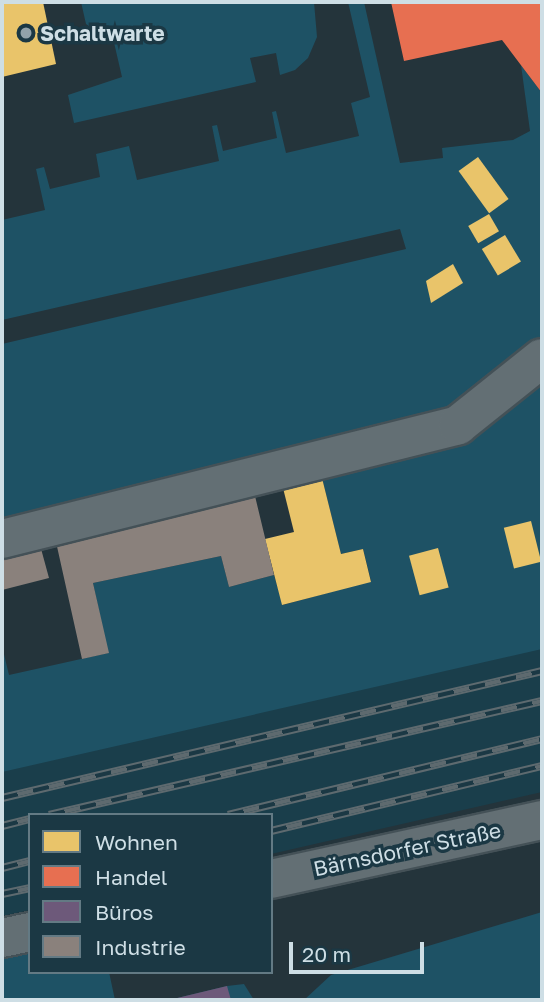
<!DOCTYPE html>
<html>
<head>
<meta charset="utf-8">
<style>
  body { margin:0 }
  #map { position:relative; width:544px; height:1002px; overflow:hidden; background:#24343b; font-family:"Golos Text",sans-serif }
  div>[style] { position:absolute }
  .built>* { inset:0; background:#1a3e4b }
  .green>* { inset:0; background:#1e5265 }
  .homes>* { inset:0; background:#e9c46a; transform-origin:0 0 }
  .shops>* { inset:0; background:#e76f51 }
  .offices>* { inset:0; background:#6d597a }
  .industry>* { inset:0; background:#8a817c }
  .roads { filter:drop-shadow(2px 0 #445157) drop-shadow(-2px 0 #445157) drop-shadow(0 2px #445157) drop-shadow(0 -2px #445157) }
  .minor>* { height:38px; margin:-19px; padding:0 19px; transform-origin:19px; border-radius:19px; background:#636f74 }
  .rail>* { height:8px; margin-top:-4px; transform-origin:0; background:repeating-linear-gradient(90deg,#1b3844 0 16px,#5e6a6f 0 32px); box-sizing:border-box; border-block:2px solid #5e6a6f }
  .dots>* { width:19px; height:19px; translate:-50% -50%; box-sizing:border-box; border:4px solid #1b3844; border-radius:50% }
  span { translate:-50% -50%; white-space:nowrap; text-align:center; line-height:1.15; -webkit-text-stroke:7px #1b3844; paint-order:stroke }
  .poi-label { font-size:21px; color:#cedee5; font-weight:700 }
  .left { translate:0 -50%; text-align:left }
  .street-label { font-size:21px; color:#cedee5 }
  .frame { position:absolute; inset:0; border:4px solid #cedee5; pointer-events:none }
  .legend { position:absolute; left:28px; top:813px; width:245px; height:161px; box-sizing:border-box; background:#1b3844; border:2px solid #637a84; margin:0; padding:9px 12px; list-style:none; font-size:21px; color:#cedee5 }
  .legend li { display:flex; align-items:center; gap:14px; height:35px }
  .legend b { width:35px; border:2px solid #637a84 }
  .scale { position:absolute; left:289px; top:942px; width:135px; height:32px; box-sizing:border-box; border:4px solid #cedee5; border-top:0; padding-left:9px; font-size:21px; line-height:24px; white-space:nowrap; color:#cedee5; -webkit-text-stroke:5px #1b3844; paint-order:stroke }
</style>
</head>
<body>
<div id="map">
  <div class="built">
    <i style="clip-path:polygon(542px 578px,542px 792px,271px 854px,271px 815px,30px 815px,30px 910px,2px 916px,2px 699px)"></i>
  </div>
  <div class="green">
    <i style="clip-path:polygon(81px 2px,314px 2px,317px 37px,308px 58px,295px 70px,280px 75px,276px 53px,250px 58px,256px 82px,74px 123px,68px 95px,122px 77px,112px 34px,97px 32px,86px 24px)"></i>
    <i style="clip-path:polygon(348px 2px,364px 2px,400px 163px,443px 158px,442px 148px,513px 140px,530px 131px,521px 65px,542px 93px,542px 649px,2px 772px,2px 646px,9px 675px,108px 653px,93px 583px,221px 556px,229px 587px,274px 575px,283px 605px,371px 581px,363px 549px,341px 554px,322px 478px,444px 415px,2px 518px,2px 344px,406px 249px,400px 229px,2px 320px,2px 220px,45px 210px,36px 169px,44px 167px,50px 189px,100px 177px,96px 154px,129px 146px,137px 180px,219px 161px,212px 126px,217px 125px,223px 151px,277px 138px,272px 112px,276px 111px,286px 153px,359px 136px,351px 103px,370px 97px)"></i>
    <i style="clip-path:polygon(542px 912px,542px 1000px,304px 1000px,331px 975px)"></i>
    <i style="clip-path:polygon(30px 949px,30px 972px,109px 972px,115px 1000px,2px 1000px,2px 956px)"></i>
    <i style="clip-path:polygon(244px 984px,254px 1000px,169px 1000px,227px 986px)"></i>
  </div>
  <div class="homes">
    <i style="clip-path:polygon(2px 2px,43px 2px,56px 64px,2px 77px)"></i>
    <i style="left:478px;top:157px;width:52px;height:24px;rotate:54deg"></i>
    <i style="left:489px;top:214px;width:20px;height:24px;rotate:60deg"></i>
    <i style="left:505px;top:235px;width:31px;height:27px;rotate:59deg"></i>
    <i style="clip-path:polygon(453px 264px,463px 283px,431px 303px,426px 281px)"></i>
    <i style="clip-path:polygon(322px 478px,341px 554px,363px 549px,371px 582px,282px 605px,265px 539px,294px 532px,283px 488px)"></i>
    <i style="left:531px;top:521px;width:42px;height:28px;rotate:76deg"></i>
    <i style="left:438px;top:548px;width:41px;height:30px;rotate:75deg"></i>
  </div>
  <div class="shops">
    <i style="clip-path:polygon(391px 2px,542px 2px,542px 93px,502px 40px,404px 61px)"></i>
  </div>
  <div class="offices">
    <i style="clip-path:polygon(227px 986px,231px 1000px,173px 1000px,173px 999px)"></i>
  </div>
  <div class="industry">
    <i style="clip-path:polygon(255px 496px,274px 575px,229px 587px,221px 556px,93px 583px,109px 653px,82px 659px,56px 542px)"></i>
    <i style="clip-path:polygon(40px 545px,49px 578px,2px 590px,2px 555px)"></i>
  </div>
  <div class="roads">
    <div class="minor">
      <i style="left:2px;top:539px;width:470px;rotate:-14deg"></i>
      <i style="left:458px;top:425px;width:107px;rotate:-38.6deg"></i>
      <i style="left:271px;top:879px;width:277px;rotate:-12.3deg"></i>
      <i style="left:2px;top:938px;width:29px;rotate:-12deg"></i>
    </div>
  </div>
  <div class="rail">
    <i style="left:2px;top:798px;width:555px;rotate:-13.23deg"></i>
    <i style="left:49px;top:815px;width:506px;rotate:-13.02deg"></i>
    <i style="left:228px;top:815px;width:323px;rotate:-13.6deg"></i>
    <i style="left:2px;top:826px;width:29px;rotate:-14deg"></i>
    <i style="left:271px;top:831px;width:279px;rotate:-13.5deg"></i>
    <i style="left:2px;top:868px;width:29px;rotate:-14deg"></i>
    <i style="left:2px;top:894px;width:29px;rotate:-12deg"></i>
  </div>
  <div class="dots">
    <i style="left:26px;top:33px;background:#92a2aa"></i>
  </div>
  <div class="poi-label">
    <span class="left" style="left:40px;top:33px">Schaltwarte</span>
  </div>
  <div class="street-label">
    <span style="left:407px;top:849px;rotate:-12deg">Bärnsdorfer Straße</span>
  </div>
  <div class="frame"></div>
  <ul class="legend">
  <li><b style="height:19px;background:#e9c46a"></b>Wohnen</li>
  <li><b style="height:19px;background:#e76f51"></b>Handel</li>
  <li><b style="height:19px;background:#6d597a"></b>Büros</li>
  <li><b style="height:19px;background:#8a817c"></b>Industrie</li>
  </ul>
  <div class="scale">20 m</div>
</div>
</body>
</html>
